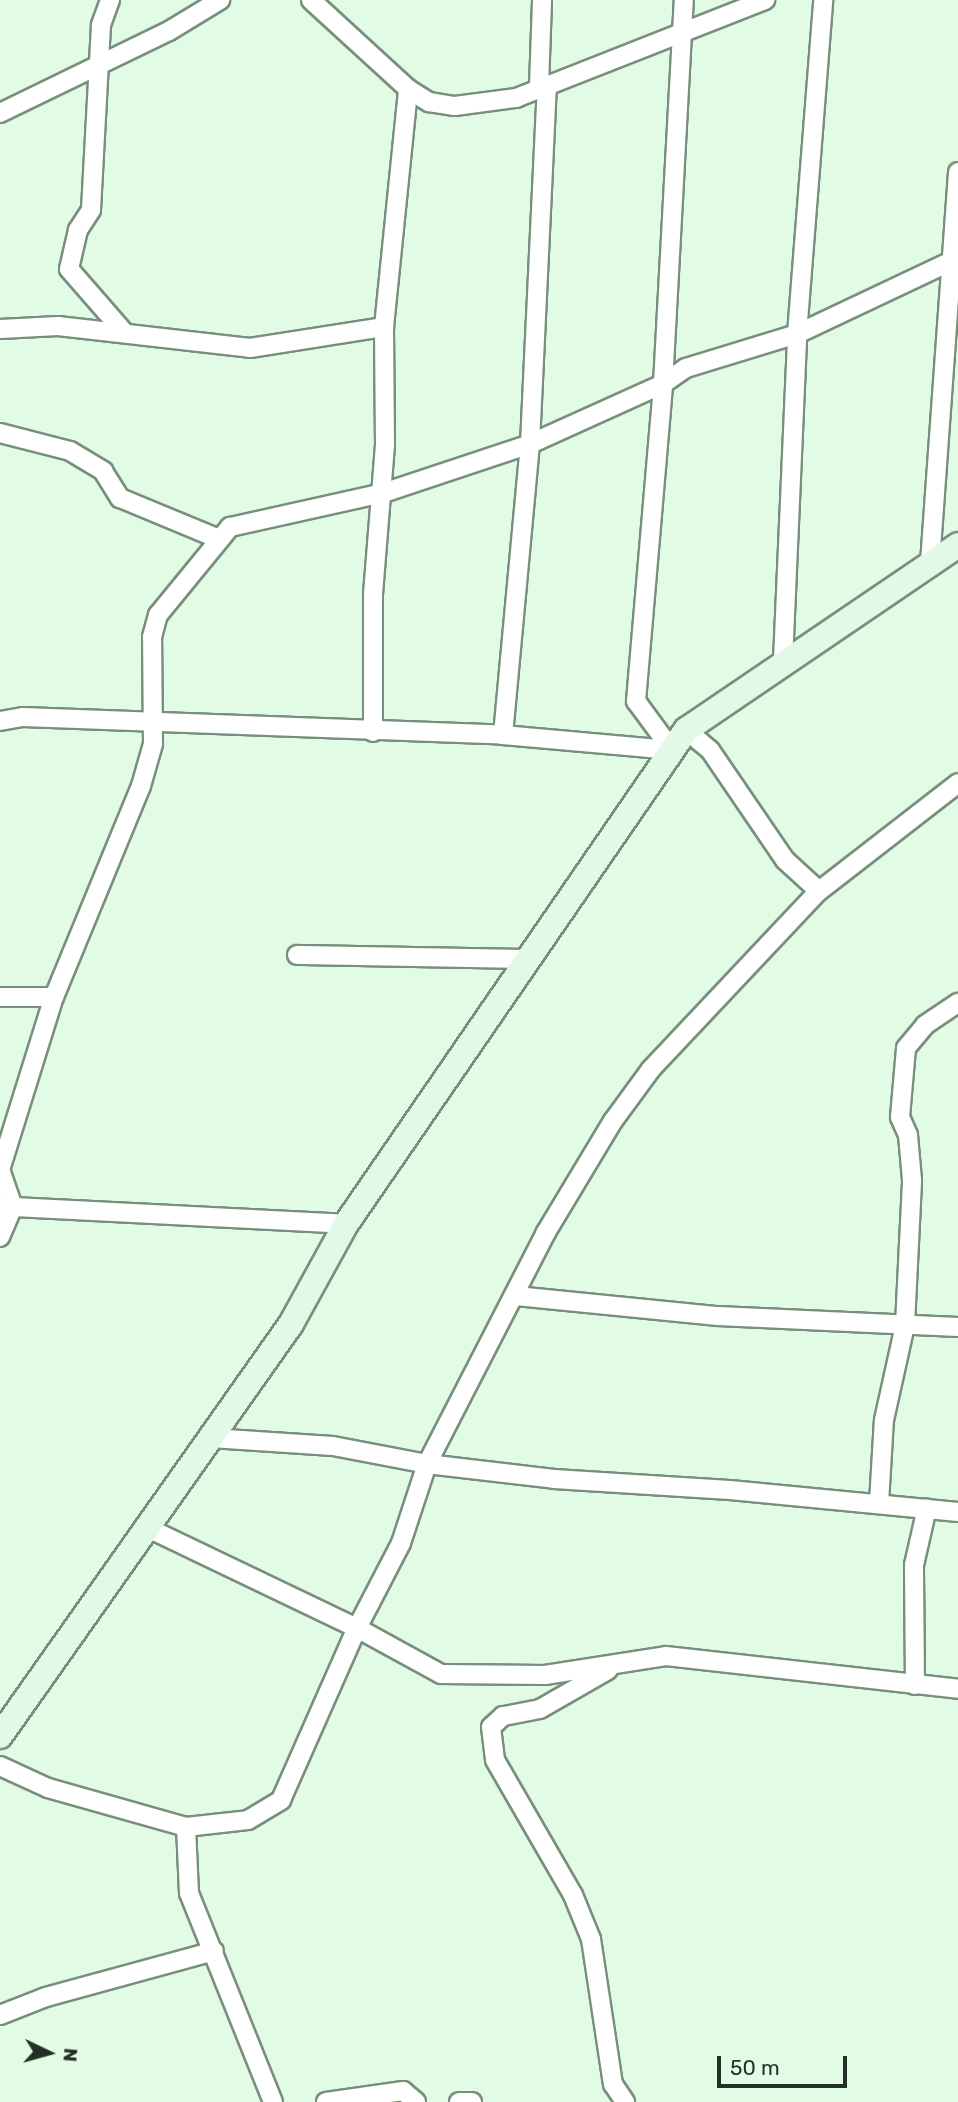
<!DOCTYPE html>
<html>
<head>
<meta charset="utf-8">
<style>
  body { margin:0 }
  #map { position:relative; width:958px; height:2102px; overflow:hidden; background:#e1fbe5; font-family:Rubik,sans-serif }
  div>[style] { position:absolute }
  .roads { filter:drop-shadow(2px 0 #788f7c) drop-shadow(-2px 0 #788f7c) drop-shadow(0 2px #788f7c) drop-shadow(0 -2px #788f7c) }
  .street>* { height:18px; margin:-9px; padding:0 9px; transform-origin:9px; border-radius:9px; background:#fff }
  .secondary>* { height:24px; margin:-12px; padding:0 12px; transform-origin:12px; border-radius:12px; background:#e3f9e7 }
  span { translate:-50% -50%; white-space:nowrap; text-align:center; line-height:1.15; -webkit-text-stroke:5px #e1fbe5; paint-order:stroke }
  .north { position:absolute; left:14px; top:2018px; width:70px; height:70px; -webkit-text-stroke:5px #e1fbe5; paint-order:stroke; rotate:95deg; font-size:19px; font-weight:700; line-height:28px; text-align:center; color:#252f27 }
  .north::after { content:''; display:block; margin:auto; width:24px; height:32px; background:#252f27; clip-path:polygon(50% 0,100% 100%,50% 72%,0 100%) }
  .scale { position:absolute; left:717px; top:2056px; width:130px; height:32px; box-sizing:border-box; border:4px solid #252f27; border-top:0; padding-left:9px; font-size:21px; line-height:24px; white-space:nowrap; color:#252f27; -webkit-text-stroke:5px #e1fbe5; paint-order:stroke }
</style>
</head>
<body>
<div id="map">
  <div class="roads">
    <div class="street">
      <i style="left:110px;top:0;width:27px;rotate:110deg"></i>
      <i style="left:101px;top:25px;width:185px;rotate:93.1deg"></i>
      <i style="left:91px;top:210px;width:24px;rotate:123deg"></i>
      <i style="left:78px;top:230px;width:40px;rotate:103deg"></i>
      <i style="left:69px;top:269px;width:84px;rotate:48.9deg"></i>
      <i style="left:311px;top:0;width:132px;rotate:42.5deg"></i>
      <i style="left:408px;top:89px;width:25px;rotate:32deg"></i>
      <i style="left:429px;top:102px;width:26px;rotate:9deg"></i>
      <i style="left:455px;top:106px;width:62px;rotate:-7.5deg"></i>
      <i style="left:516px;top:98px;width:268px;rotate:-21.5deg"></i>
      <i style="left:539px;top:87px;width:87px;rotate:-88deg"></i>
      <i style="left:0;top:113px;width:188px;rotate:-25.9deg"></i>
      <i style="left:169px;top:31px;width:60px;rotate:-31.3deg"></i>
      <i style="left:0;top:329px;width:58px;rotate:-3deg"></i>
      <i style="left:58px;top:326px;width:193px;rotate:6.5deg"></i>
      <i style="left:250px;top:348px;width:136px;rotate:-8.9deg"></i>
      <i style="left:0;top:433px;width:72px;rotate:14.4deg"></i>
      <i style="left:70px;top:451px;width:39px;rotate:31deg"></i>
      <i style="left:103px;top:471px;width:32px;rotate:58deg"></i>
      <i style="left:120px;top:498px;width:107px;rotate:22.5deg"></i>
      <i style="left:930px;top:563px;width:392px;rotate:-85.9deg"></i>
      <i style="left:783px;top:661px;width:327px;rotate:-87.5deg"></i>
      <i style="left:797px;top:334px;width:335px;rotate:-85.5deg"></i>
      <i style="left:0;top:721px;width:23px;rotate:-10deg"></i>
      <i style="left:23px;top:717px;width:480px;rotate:2.1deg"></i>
      <i style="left:503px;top:735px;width:170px;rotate:5.1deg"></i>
      <i style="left:686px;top:730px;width:31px;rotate:40deg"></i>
      <i style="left:710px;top:750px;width:133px;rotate:55.7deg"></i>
      <i style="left:785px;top:860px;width:46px;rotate:42.4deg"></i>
      <i style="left:373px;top:732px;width:138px;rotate:-90deg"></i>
      <i style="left:373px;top:594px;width:150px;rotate:-85.4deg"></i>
      <i style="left:385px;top:444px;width:117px;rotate:-90.5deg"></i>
      <i style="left:384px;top:327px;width:239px;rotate:-84.2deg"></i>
      <i style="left:503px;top:735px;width:292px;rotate:-84.7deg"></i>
      <i style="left:530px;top:444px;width:360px;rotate:-87.3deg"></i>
      <i style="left:672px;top:750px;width:61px;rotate:-126.3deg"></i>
      <i style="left:636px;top:701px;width:318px;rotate:-85.1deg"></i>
      <i style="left:663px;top:384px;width:385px;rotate:-86.9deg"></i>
      <i style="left:297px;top:955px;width:233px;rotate:1deg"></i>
      <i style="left:0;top:997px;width:54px"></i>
      <i style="left:0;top:1207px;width:13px"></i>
      <i style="left:13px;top:1207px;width:39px;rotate:-109deg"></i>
      <i style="left:0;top:1170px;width:181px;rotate:-72.7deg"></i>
      <i style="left:54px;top:997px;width:228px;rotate:-67.6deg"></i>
      <i style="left:141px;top:786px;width:44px;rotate:-74.1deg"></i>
      <i style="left:153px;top:744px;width:107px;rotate:-90.5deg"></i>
      <i style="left:152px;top:637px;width:23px;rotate:-75deg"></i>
      <i style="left:158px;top:615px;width:114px;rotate:-50.7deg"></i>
      <i style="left:230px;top:527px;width:157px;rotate:-12.5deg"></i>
      <i style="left:383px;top:493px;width:155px;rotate:-18.4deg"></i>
      <i style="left:530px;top:444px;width:146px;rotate:-24.3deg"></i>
      <i style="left:663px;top:384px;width:28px;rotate:-35deg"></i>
      <i style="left:686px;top:368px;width:116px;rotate:-17deg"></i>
      <i style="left:797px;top:334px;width:178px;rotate:-25.3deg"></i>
      <i style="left:0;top:1237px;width:33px;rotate:-67deg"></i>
      <i style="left:13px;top:1207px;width:333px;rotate:2.9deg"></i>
      <i style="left:516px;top:1296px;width:203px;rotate:5.7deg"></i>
      <i style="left:718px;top:1316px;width:240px;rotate:2.6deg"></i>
      <i style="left:211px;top:1438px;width:122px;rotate:3.8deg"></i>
      <i style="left:333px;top:1446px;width:96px;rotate:10.8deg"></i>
      <i style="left:427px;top:1464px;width:128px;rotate:6.7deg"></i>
      <i style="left:554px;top:1479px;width:176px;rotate:3.6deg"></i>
      <i style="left:730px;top:1490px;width:229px;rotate:5.5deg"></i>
      <i style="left:879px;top:1503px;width:83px;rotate:-86.6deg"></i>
      <i style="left:884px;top:1420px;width:97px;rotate:-77.5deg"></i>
      <i style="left:905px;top:1325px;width:145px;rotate:-87.2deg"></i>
      <i style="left:912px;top:1180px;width:45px;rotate:-95.1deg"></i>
      <i style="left:908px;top:1135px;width:20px;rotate:-114deg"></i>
      <i style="left:900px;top:1117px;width:69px;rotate:-85deg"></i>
      <i style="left:906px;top:1048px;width:30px;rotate:-50deg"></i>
      <i style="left:925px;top:1025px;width:40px;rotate:-34deg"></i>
      <i style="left:148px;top:1528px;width:232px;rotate:25.6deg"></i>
      <i style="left:357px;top:1628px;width:96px;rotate:28.7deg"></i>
      <i style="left:441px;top:1674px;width:104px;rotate:0.6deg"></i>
      <i style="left:545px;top:1675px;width:122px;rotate:-8.9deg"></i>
      <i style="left:666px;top:1656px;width:294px;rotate:6.4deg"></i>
      <i style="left:608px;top:1670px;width:78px;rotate:150.2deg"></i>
      <i style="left:540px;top:1709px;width:38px;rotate:169deg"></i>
      <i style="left:503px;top:1716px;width:16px;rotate:137deg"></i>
      <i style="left:491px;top:1727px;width:33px;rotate:83deg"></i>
      <i style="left:495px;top:1760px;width:156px;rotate:60deg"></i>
      <i style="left:573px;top:1895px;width:48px;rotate:67.8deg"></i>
      <i style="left:591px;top:1939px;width:147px;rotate:81.4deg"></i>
      <i style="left:613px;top:2084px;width:22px;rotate:56deg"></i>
      <i style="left:915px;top:1685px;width:120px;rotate:-90.5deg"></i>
      <i style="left:914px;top:1565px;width:58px;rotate:-77.2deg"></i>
      <i style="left:0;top:1766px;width:53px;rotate:24.6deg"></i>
      <i style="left:48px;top:1788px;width:143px;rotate:15.8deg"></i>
      <i style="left:0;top:2015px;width:49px;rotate:-21.4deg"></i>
      <i style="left:46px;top:1997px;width:174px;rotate:-15.3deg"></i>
      <i style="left:273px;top:2102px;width:225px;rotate:-111.9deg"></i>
      <i style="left:189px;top:1893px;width:66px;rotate:-92.6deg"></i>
      <i style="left:186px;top:1827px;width:62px;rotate:-6.4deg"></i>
      <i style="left:248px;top:1820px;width:39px;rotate:-31deg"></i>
      <i style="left:281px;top:1800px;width:188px;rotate:-66.2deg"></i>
      <i style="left:357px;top:1628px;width:96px;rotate:-62.6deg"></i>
      <i style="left:401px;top:1543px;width:83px;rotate:-71.8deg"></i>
      <i style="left:427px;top:1464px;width:259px;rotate:-62.8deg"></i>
      <i style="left:545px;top:1234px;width:132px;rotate:-59deg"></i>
      <i style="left:613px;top:1121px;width:64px;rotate:-53.8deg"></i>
      <i style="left:651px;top:1069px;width:245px;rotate:-46.7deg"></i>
      <i style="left:819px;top:891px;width:176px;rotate:-37.8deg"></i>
      <i style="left:326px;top:2102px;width:78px;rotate:-8.1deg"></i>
      <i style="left:403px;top:2091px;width:17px;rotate:40deg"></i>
      <i style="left:459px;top:2102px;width:13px"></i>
    </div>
    <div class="secondary">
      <i style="left:0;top:1736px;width:504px;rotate:-54.77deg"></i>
      <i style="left:291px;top:1324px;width:114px;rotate:-61.2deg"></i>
      <i style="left:346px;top:1224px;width:600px;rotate:-55.46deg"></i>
      <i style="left:686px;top:730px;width:329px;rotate:-34.2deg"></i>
    </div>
  </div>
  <div class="north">N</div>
  <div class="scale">50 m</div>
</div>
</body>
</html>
